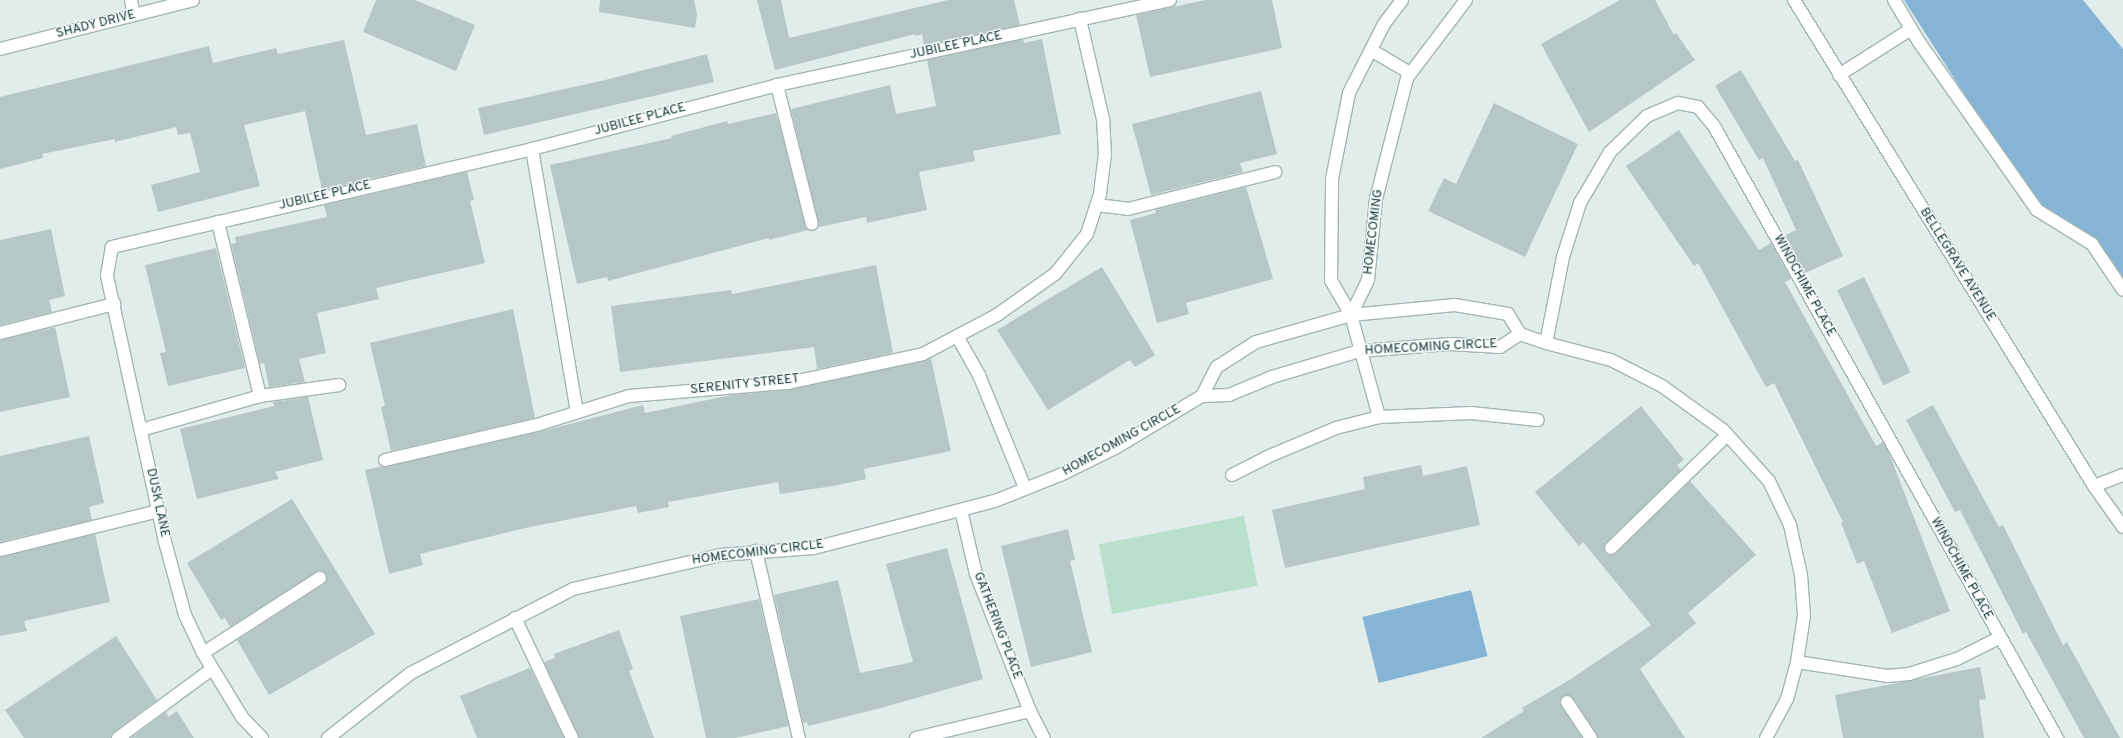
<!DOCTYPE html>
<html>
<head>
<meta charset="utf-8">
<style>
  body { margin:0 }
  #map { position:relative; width:2123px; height:738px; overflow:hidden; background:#e1edeb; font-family:Overpass,sans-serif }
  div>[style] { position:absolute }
  .green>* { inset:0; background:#b9dfcd; transform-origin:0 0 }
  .water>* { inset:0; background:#85b4d5; transform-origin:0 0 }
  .building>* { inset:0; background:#b6c8c5; transform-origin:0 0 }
  .roads { filter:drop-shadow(1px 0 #a3b5b4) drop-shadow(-1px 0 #a3b5b4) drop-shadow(0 1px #a3b5b4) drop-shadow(0 -1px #a3b5b4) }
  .service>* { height:12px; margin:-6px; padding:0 6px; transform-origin:6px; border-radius:6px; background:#fff }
  .minor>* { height:12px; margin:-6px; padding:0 6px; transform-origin:6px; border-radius:6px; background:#fff }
  .secondary>* { height:12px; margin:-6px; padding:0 6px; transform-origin:6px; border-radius:6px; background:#fff }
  span { translate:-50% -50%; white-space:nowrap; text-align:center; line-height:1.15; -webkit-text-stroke:3px #f2f9f7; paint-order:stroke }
  .street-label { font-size:13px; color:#203f3e }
</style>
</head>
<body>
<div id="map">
  <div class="green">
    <i style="left:1244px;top:516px;width:71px;height:148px;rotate:79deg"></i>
  </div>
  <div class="water">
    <i style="clip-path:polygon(1904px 0,2083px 0,2123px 49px,2123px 282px,2093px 237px,2048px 212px,2008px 162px)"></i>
    <i style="left:1471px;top:590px;width:68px;height:112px;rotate:76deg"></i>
  </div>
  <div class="building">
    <i style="clip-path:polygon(376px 0,415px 0,475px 25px,456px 71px,363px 32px)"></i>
    <i style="clip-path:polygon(600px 0,694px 0,697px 14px,695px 28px,599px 12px)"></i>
    <i style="clip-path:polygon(757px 0,781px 0,789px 38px,948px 0,1014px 0,1020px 25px,924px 46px,922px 34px,915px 36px,915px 34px,775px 70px)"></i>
    <i style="clip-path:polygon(1205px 0,1272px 0,1282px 48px,1150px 77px,1136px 15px)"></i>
    <i style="clip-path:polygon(1620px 0,1655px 0,1674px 35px,1676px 33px,1695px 60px,1589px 132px,1541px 44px)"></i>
    <i style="clip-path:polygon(1023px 39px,1024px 43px,1042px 39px,1061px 134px,973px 151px,975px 161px,919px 172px,927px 210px,867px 223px,866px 217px,819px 227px,791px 109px,890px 85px,896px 114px,936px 106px,927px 60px)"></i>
    <i style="clip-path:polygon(344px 40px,366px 135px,417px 124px,426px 166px,322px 190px,305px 111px,244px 125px,260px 186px,158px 212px,151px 185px,200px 172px,190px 133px,178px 135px,176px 127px,115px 142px,115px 139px,42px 154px,43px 158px,0 169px,0 97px,209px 46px,213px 63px,276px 48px,278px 54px)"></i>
    <i style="clip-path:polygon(707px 54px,714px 82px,484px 135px,478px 108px,605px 80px)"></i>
    <i style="clip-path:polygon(1741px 70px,1795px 161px,1798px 160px,1843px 256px,1805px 273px,1784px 236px,1796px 230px,1763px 158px,1759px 160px,1715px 86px)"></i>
    <i style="clip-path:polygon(1261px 91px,1277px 154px,1240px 163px,1243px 172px,1151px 195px,1132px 124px)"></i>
    <i style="clip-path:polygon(1494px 103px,1578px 144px,1525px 257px,1428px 211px,1444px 178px,1456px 184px)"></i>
    <i style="clip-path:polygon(776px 113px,808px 230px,769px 240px,769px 238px,608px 281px,607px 277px,577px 284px,550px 165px,672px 138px,671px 136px,727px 121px,728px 124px)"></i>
    <i style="clip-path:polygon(1679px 130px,1759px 250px,1771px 243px,1791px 279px,1785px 282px,1876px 446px,1883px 442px,1889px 453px,1950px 611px,1892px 633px,1864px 561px,1857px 564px,1841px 523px,1843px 522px,1774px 383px,1766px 387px,1698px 263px,1694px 266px,1626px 166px)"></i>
    <i style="clip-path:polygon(467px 172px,474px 200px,470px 201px,485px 263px,376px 288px,379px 299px,317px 313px,326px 353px,299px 359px,305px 382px,269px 387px,264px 363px,260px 364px,231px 244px,236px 243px,235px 237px,327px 217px,324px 205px)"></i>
    <i style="clip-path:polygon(1246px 187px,1273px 279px,1186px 303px,1189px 314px,1157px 323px,1130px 220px,1156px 213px,1155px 210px)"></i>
    <i style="clip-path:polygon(51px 229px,65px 296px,49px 300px,52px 312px,0 325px,0 240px)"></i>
    <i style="clip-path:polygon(216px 248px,245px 368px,168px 386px,160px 353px,166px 352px,145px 265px)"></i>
    <i style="clip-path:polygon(876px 265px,893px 353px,817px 369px,814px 347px,620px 372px,611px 306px,731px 290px,732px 294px)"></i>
    <i style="clip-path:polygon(1102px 267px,1155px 355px,1135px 367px,1130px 360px,1048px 410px,997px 330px)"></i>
    <i style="left:1864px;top:277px;width:106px;height:30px;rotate:64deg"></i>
    <i style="clip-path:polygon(513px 309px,535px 418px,391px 451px,381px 407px,385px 406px,370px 343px)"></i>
    <i style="clip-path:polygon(55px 327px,70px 397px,0 412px,0 340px)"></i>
    <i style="clip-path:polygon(931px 358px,951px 451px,864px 469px,866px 479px,833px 486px,780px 494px,778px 482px,668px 502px,669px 507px,638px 513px,636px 506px,525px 528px,420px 554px,423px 565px,389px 574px,365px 470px,539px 432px,643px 405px,645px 413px,731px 395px,789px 390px)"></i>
    <i style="clip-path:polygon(308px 397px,323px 460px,275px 472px,279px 479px,197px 499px,180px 429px,274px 406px,273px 402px)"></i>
    <i style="clip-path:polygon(1933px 405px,1999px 527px,2003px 525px,2063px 645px,2067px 642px,2120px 738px,2084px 738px,2026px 632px,2023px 634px,1960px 510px,1955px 512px,1906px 420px)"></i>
    <i style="clip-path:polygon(1641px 406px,1684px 460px,1677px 465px,1681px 470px,1606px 543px,1605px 553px,1609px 555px,1616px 553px,1690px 481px,1756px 555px,1688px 613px,1696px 623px,1640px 669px,1685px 738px,1598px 738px,1573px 698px,1567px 695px,1560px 698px,1561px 706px,1582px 738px,1481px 738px,1524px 711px,1522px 708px,1571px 679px,1651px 625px,1583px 542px,1579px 546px,1535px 492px)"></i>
    <i style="clip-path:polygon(89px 436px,104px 503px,89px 507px,92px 520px,0 542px,0 456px)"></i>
    <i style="clip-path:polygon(1421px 465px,1423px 476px,1467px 466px,1480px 525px,1285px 568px,1272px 510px,1365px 489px,1363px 477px)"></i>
    <i style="clip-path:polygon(292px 499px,375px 634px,269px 695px,237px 640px,324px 584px,326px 574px,323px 571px,316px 572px,230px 627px,225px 618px,221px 620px,187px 563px)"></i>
    <i style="clip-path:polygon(1068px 529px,1075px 560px,1070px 561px,1092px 652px,1031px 667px,1001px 546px)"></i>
    <i style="clip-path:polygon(95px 534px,110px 602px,24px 621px,27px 631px,0 636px,0 557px)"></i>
    <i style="clip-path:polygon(947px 548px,983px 679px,877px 709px,808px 726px,807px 722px,803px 723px,774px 595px,838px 580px,860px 673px,913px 662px,886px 564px)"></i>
    <i style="clip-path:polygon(759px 599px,789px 726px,735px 738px,706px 738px,680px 616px)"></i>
    <i style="clip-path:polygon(619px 630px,633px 669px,629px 671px,654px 738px,579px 738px,544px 662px,555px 658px,554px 654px)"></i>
    <i style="clip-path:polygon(116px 636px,157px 700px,114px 732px,111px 738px,24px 738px,5px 710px)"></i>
    <i style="clip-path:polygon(1980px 667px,1986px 699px,1979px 700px,1984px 738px,1843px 738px,1835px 695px)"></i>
    <i style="clip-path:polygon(530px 668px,564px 738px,477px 738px,460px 696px)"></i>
    <i style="clip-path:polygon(177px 711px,194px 738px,131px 738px,166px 712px,168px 717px)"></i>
  </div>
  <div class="roads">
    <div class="service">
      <i style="left:1894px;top:0;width:49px;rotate:59.2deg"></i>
      <i style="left:1919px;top:42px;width:205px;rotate:54.9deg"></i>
      <i style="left:2037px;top:210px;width:65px;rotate:31.7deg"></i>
      <i style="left:2092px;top:244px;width:55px;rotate:56deg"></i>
      <i style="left:1839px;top:75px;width:85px;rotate:-32.6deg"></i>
      <i style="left:1097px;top:205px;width:31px;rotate:7deg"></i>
      <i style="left:1128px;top:209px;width:152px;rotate:-14.1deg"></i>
      <i style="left:1351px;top:315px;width:106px;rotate:74.6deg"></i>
      <i style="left:1379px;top:417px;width:92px;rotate:-2.5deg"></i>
      <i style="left:1471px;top:413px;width:67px;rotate:6deg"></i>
      <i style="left:260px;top:396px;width:80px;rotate:-7.9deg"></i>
      <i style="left:141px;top:430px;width:124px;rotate:-15.9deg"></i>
      <i style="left:260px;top:396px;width:179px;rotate:-103.6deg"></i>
      <i style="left:1232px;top:475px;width:39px;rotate:-27deg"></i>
      <i style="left:1267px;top:457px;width:75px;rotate:-22.8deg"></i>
      <i style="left:1336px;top:428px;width:44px;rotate:-14.3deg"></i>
      <i style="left:2094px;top:486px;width:31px;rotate:-21deg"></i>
      <i style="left:756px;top:551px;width:192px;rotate:77.1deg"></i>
      <i style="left:203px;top:653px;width:139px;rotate:-32.7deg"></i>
      <i style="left:1567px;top:702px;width:43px;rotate:56.3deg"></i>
      <i style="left:118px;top:738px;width:117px;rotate:-36.3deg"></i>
    </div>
    <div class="minor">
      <i style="left:131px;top:0;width:15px;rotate:79deg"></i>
      <i style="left:0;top:49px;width:199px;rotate:-14.2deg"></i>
      <i style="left:1371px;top:50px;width:45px;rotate:30.5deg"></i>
      <i style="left:777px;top:85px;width:143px;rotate:75.9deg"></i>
      <i style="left:532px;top:149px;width:267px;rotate:80.3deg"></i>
      <i style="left:1351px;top:315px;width:39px;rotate:-64deg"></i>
      <i style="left:1368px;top:280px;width:81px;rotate:-84.4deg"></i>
      <i style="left:1376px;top:199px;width:125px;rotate:-75.6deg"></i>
      <i style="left:1407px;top:78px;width:98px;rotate:-52.9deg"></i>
      <i style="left:1351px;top:315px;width:39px;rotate:-120deg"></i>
      <i style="left:1331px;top:281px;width:102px;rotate:-89.4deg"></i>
      <i style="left:1332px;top:179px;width:88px;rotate:-78.8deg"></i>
      <i style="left:1349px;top:93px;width:77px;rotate:-63.1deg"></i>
      <i style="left:1384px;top:24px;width:30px;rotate:-53deg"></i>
      <i style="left:0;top:333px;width:118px;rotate:-14.3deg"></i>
      <i style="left:957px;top:336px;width:45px;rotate:60.6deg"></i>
      <i style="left:979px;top:375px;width:122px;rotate:67.8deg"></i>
      <i style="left:1546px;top:343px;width:88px;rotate:-78.8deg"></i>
      <i style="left:1563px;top:257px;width:57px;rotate:-72.5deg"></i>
      <i style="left:1580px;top:203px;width:59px;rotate:-59.5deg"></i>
      <i style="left:1610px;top:152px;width:52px;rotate:-44.2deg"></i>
      <i style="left:1647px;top:116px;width:34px;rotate:-23deg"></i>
      <i style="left:1678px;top:103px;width:20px;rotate:11deg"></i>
      <i style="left:1698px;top:107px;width:25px;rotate:50deg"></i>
      <i style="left:1714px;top:126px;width:702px;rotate:60.73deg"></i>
      <i style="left:1202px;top:396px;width:33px;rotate:-63deg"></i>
      <i style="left:1217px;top:367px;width:46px;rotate:-32.7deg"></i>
      <i style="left:1256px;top:342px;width:99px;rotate:-15.9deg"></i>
      <i style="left:1351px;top:315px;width:104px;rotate:-5.5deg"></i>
      <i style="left:1455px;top:305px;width:54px;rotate:9.6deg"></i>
      <i style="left:1508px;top:314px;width:23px;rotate:59deg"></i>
      <i style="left:1520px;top:334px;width:28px;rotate:19deg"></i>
      <i style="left:1546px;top:343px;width:67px;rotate:14.7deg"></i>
      <i style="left:1611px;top:360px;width:57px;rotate:27deg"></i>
      <i style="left:1662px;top:386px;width:75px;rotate:35.8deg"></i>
      <i style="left:1723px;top:430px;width:69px;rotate:48deg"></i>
      <i style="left:1769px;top:481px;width:49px;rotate:64.5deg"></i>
      <i style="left:1790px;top:525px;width:51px;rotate:77.6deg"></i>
      <i style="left:1801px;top:575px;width:41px;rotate:85.8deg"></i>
      <i style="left:1804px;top:616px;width:47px;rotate:98.7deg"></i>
      <i style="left:1797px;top:662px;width:38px;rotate:105deg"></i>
      <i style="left:1787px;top:699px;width:44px;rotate:118.3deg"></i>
      <i style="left:385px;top:460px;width:156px;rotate:-13deg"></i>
      <i style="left:537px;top:425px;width:96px;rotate:-17.5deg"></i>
      <i style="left:629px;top:396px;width:160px;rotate:-4.7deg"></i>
      <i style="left:788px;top:383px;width:138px;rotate:-12.1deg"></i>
      <i style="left:923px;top:354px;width:84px;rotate:-27.8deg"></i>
      <i style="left:997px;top:315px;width:71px;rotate:-35.3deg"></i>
      <i style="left:1055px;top:274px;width:51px;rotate:-51.3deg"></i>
      <i style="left:1087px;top:234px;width:42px;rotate:-72deg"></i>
      <i style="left:1100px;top:194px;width:39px;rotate:-83deg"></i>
      <i style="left:1105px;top:155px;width:36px;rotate:-93deg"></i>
      <i style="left:1103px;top:119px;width:103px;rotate:-103deg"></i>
      <i style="left:961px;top:510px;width:66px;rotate:76.8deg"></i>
      <i style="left:976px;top:574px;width:147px;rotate:68.5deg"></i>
      <i style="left:1030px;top:711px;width:30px;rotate:63deg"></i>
      <i style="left:1611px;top:548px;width:162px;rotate:-44.2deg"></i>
      <i style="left:0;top:550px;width:164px;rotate:-13.8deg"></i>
      <i style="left:515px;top:618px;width:133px;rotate:64.6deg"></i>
      <i style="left:1797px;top:662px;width:91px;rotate:8.8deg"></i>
      <i style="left:1887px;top:676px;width:22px;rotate:-5deg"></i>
      <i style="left:1909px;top:674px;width:50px;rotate:-17.4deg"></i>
      <i style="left:1957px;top:659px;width:47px;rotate:-26.6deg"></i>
      <i style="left:262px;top:738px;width:29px;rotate:-134deg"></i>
      <i style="left:242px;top:717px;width:75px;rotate:-121.4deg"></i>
      <i style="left:203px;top:653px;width:42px;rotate:-115.3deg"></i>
      <i style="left:185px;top:615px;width:76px;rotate:-105.3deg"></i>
      <i style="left:165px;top:542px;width:273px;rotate:-102.3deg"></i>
      <i style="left:107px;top:275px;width:28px;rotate:-80deg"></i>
      <i style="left:112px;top:247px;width:431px;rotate:-13.1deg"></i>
      <i style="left:532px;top:149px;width:253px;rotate:-14.6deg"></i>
      <i style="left:777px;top:85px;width:402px;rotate:-12.2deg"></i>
      <i style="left:328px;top:738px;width:105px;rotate:-38.1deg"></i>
      <i style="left:411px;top:673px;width:182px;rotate:-27.4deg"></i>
      <i style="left:573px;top:589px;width:151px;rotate:-13deg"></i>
      <i style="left:720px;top:555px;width:94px;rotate:-4.3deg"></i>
      <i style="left:814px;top:548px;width:187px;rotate:-14.6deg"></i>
      <i style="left:995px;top:501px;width:70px;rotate:-21.8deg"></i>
      <i style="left:1060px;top:475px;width:61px;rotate:-26.1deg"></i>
      <i style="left:1115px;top:448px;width:101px;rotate:-30.9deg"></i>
      <i style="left:1202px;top:396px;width:27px;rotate:-2deg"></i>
      <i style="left:1229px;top:395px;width:47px;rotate:-22.7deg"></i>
      <i style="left:1272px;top:377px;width:92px;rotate:-16.5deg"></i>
      <i style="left:1360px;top:351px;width:90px;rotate:-4.4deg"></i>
      <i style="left:1450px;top:344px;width:50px;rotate:3.4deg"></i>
      <i style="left:1500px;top:347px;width:24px;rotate:-33deg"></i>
      <i style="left:916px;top:738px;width:117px;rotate:-13.3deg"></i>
    </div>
    <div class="secondary">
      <i style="left:1794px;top:0;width:571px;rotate:58.31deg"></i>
      <i style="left:2094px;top:486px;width:50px;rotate:54.7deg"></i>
    </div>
  </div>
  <div class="street-label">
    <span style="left:96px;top:25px;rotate:-14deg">SHADY DRIVE</span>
    <span style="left:956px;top:46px;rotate:-12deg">JUBILEE PLACE</span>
    <span style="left:640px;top:120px;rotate:-15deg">JUBILEE PLACE</span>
    <span style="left:325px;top:196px;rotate:-13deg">JUBILEE PLACE</span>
    <span style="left:1374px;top:232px;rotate:-83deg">HOMECOMING</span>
    <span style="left:1957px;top:265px;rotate:58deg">BELLEGRAVE AVENUE</span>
    <span style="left:1804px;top:286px;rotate:61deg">WINDCHIME PLACE</span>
    <span style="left:1431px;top:348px;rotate:-3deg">HOMECOMING CIRCLE</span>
    <span style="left:745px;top:385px;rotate:-6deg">SERENITY STREET</span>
    <span style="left:1122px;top:441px;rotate:-29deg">HOMECOMING CIRCLE</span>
    <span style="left:157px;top:503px;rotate:78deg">DUSK LANE</span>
    <span style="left:758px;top:553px;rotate:-7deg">HOMECOMING CIRCLE</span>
    <span style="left:1961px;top:569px;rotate:61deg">WINDCHIME PLACE</span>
    <span style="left:997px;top:626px;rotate:69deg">GATHERING PLACE</span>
  </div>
</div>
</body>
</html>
